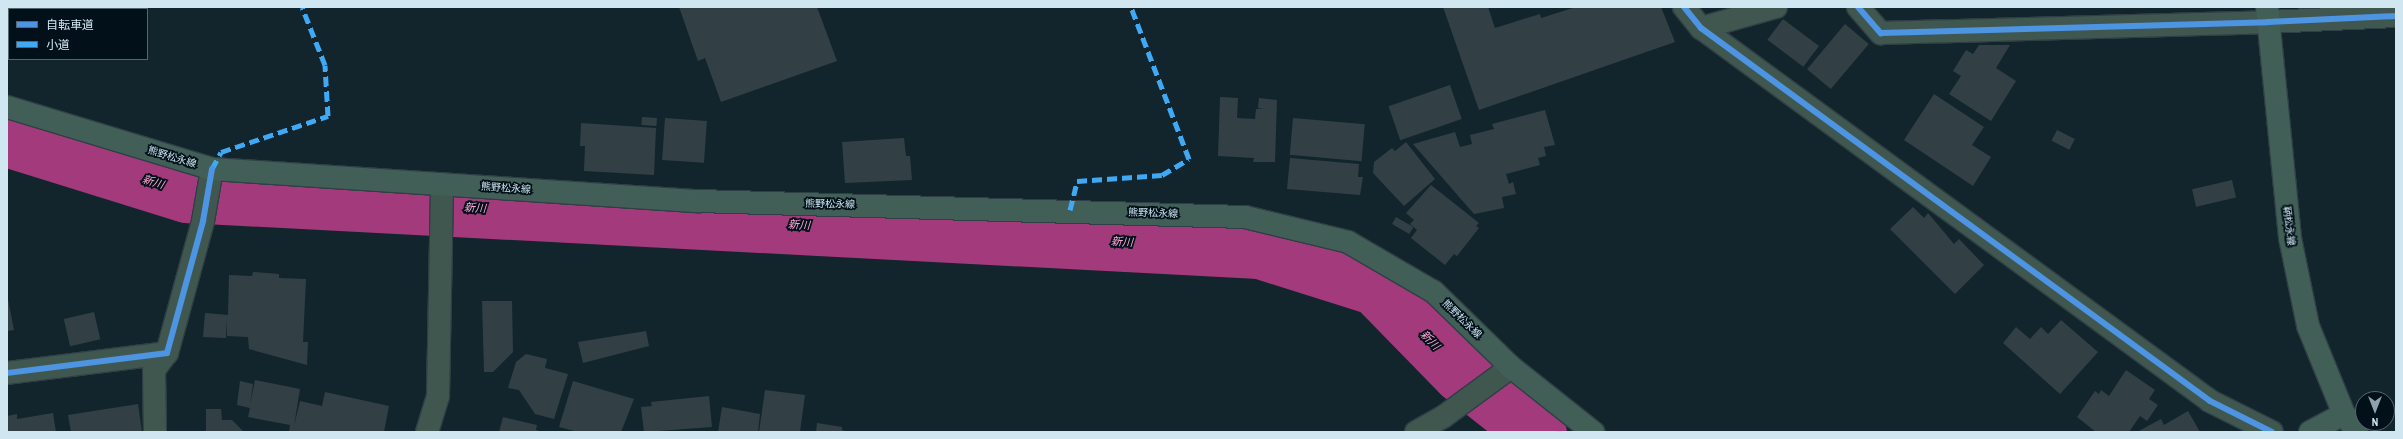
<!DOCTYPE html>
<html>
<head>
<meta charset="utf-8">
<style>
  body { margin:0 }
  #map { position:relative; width:2403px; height:439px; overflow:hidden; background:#12252c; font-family:"Archivo Narrow","Noto Sans JP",sans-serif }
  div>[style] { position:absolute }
  .river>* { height:60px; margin:-30px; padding:0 30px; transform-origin:30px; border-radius:30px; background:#a33a7b }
  .building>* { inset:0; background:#324045; transform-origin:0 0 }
  .roads { filter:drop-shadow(1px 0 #2f3f45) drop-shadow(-1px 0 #2f3f45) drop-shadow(0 1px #2f3f45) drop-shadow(0 -1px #2f3f45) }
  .minor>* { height:22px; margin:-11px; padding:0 11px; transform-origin:11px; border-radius:11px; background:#405750 }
  .major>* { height:22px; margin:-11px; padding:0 11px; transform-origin:11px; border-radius:11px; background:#425f57 }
  .quiet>* { height:5px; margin-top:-2.5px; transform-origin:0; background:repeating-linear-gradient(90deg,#3fa9f5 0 10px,transparent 0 15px) }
  .cycleway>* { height:6px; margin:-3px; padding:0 3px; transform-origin:3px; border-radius:3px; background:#4d94e3 }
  span { translate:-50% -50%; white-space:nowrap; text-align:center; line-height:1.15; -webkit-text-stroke:3.5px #021119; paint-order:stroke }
  .street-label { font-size:10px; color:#d0e7f2 }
  .water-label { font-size:11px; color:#ffa5d5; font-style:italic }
  .frame { position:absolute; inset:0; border:8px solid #d0e7f2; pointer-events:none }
  .legend { position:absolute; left:8px; top:8px; width:140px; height:52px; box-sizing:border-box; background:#021119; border:1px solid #546770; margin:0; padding:5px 7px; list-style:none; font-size:12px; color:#d0e7f2 }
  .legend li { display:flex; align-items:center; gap:8px; height:20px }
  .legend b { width:20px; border:1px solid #546770 }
  .north { position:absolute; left:2355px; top:391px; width:40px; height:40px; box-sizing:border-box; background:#021119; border:1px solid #546770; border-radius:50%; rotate:180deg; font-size:11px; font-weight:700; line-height:16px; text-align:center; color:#d0e7f2 }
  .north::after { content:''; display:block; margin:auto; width:14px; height:18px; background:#8ea3ad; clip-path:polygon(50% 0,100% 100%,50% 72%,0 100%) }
</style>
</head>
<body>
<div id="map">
  <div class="river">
    <i style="left:7px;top:137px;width:189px;rotate:17.3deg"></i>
    <i style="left:187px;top:193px;width:1074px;rotate:2.99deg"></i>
    <i style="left:1260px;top:249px;width:123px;rotate:17.5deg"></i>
    <i style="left:1377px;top:286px;width:122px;rotate:45.7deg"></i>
    <i style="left:1462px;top:373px;width:95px;rotate:38.2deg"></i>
  </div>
  <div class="building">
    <i style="clip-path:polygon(679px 7px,817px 7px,837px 61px,721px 102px,705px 58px,698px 61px)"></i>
    <i style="clip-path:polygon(1443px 7px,1488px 7px,1495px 28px,1540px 14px,1541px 18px,1576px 7px,1661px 7px,1675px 42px,1479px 110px)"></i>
    <i style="left:1783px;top:19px;width:45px;height:26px;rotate:37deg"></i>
    <i style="left:1845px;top:24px;width:31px;height:59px;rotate:40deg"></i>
    <i style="clip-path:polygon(1979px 45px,2010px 45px,1996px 68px,2016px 81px,1991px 121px,1949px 94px,1961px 76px,1953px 71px,1966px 50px,1973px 54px)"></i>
    <i style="left:1450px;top:85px;width:36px;height:65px;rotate:71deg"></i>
    <i style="clip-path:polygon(1934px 94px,1984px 127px,1972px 145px,1991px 157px,1973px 186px,1904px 140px)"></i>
    <i style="clip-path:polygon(1220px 97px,1238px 98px,1237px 118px,1255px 119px,1256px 109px,1263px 109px,1258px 108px,1259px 98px,1277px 100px,1275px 162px,1253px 162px,1254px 158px,1218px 156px)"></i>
    <i style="clip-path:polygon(1545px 110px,1555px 145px,1544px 147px,1546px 156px,1538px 158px,1540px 165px,1506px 174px,1499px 151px,1509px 184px,1513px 182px,1516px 194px,1502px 197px,1504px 208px,1474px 214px,1413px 144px,1455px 132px,1460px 147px,1472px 144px,1470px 135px,1494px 129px,1492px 124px)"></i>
    <i style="left:642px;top:117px;width:15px;height:8px;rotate:4deg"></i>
    <i style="left:665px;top:118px;width:42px;height:42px;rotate:4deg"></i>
    <i style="left:1293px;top:118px;width:72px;height:37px;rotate:5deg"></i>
    <i style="clip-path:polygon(581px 123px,656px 128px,654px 175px,584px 171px,585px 146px,580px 146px)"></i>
    <i style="left:2057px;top:130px;width:20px;height:12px;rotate:27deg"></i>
    <i style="clip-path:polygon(904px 138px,906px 156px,910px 156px,912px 180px,845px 183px,842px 142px)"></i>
    <i style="clip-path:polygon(1406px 142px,1435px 179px,1404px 206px,1373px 173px,1374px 162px,1392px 148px,1395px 151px)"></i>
    <i style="clip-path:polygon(1290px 158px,1359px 164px,1358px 177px,1363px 177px,1360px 195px,1287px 189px)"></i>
    <i style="left:2232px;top:180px;width:18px;height:41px;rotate:77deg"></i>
    <i style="clip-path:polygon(1431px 185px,1479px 223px,1476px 226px,1479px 228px,1457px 256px,1454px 254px,1445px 265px,1411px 238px,1417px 230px,1410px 224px,1414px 220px,1406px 213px)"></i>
    <i style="clip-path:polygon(1913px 207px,1924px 218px,1928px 213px,1954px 244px,1959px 239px,1984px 265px,1955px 294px,1890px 229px)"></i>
    <i style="left:1396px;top:217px;width:20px;height:8px;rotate:30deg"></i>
    <i style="clip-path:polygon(253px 272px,279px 274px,279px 278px,306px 279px,303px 342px,308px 342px,307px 365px,249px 349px,248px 337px,227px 336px,227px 319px,226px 338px,203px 337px,205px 313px,228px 315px,229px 275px,252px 276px)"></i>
    <i style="clip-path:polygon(7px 294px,14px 330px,7px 331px)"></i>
    <i style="clip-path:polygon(482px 301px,512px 301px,513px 352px,493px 372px,484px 372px)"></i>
    <i style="left:94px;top:312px;width:28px;height:31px;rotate:77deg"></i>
    <i style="clip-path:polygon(2061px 320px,2098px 352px,2060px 394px,2003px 343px,2016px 327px,2030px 339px,2041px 327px,2048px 334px)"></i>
    <i style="clip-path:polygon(646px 331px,649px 346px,583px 363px,578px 342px)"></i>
    <i style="clip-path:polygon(526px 354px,547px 359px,545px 368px,568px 374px,554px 419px,535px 414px,519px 390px,508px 388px,516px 362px)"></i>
    <i style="clip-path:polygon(2126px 370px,2155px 390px,2149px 399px,2158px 405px,2147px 421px,2140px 416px,2129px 432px,2096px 432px,2077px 417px,2095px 391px,2099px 394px,2101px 390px,2109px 396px)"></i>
    <i style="clip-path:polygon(255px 380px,300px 389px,294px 426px,300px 401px,322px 406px,325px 392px,389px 406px,384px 432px,289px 432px,290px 425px,248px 417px,250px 408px,237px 405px,240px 381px,253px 384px,250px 405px)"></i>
    <i style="clip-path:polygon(573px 381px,634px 399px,621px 432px,578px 432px,559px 427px)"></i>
    <i style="clip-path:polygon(765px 390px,805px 395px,800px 432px,759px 432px)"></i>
    <i style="clip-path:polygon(709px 396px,712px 427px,644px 432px,641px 407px,652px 406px,651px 402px)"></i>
    <i style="clip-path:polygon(138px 404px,142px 432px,71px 432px,68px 415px)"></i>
    <i style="clip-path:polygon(722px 407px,760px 414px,758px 432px,718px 432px)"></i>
    <i style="clip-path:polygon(206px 409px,221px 409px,222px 420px,232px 420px,244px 432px,206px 432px)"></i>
    <i style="clip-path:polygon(2188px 411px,2200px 432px,2137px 432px,2161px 419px,2164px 425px)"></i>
    <i style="clip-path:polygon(53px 413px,56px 432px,7px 432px,7px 416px,17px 414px,17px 419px)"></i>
    <i style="clip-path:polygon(503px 417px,537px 425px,536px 430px,543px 432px,499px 432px)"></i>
    <i style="clip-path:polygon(817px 423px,842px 427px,842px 430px,848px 432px,816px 432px)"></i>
  </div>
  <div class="roads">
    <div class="minor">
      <i style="left:1684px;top:7px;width:27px;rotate:51deg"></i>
      <i style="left:1701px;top:28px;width:631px;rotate:36.23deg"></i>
      <i style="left:2210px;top:401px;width:69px;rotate:26.6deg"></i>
      <i style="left:1858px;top:7px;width:35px;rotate:49deg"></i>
      <i style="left:1881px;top:33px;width:387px;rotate:-1.6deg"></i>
      <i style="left:2268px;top:22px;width:128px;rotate:-2.7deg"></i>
      <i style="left:1701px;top:28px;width:78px;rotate:-15.6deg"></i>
      <i style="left:7px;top:373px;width:161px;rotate:-7.1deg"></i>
      <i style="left:167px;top:353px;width:137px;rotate:-74.7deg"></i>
      <i style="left:203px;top:221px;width:53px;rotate:-80.2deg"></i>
      <i style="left:155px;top:432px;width:62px;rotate:-90.9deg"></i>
      <i style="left:154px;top:370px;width:21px;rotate:-53deg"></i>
      <i style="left:427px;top:432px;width:38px;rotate:-73deg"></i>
      <i style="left:438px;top:396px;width:212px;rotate:-88.9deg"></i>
      <i style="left:1416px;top:432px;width:31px;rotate:-29deg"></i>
      <i style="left:1443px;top:417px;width:84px;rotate:-36.3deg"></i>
    </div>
    <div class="major">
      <i style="left:2267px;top:7px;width:232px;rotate:84.3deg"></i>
      <i style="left:2290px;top:238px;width:90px;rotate:78.4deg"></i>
      <i style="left:2308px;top:326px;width:95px;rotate:67.8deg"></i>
      <i style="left:2344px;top:414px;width:22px;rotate:54deg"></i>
      <i style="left:7px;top:107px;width:214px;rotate:16.8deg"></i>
      <i style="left:212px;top:169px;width:487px;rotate:3.8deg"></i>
      <i style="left:698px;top:201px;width:547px;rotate:1.68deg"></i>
      <i style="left:1245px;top:217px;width:106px;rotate:13.6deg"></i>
      <i style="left:1348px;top:242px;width:99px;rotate:30.2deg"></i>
      <i style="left:1434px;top:292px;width:107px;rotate:44.2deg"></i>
      <i style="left:1511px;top:367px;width:105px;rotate:38.4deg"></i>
      <i style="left:2310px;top:432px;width:38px;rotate:-28deg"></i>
    </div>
  </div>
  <div class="quiet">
    <i style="left:212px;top:169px;width:19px;rotate:-62deg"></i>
    <i style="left:221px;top:152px;width:113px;rotate:-18.6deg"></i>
    <i style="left:328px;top:116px;width:51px;rotate:-93.4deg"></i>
    <i style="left:325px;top:65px;width:62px;rotate:-111.6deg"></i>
    <i style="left:1070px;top:210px;width:30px;rotate:-76deg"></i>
    <i style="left:1077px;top:181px;width:85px;rotate:-4deg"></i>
    <i style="left:1162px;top:175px;width:31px;rotate:-31deg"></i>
    <i style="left:1189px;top:159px;width:163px;rotate:-110.9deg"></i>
  </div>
  <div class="cycleway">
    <i style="left:1684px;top:7px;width:27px;rotate:51deg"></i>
    <i style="left:1701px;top:28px;width:631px;rotate:36.23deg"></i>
    <i style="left:2210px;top:401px;width:69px;rotate:26.6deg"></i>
    <i style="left:1858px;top:7px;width:35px;rotate:49deg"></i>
    <i style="left:1881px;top:33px;width:387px;rotate:-1.6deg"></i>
    <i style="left:2268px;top:22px;width:128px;rotate:-2.7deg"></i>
    <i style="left:7px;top:373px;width:161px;rotate:-7.1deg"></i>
    <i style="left:167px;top:353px;width:137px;rotate:-74.7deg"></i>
    <i style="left:203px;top:221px;width:53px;rotate:-80.2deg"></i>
  </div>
  <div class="street-label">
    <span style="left:172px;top:157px;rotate:17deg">熊野松永線</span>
    <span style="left:506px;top:188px;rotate:4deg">熊野松永線</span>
    <span style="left:830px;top:204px;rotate:1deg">熊野松永線</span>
    <span style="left:1153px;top:213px;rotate:2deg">熊野松永線</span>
    <span style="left:2289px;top:226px;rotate:83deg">鞆松永線</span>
    <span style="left:1462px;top:319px;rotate:44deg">熊野松永線</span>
  </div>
  <div class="water-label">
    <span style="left:153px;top:182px;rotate:17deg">新川</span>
    <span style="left:475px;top:208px;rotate:3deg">新川</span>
    <span style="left:799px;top:225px;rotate:3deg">新川</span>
    <span style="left:1122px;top:242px;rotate:3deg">新川</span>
    <span style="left:1430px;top:340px;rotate:46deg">新川</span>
  </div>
  <div class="frame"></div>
  <ul class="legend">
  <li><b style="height:5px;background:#4d94e3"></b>自転車道</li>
  <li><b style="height:5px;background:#3fa9f5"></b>小道</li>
  </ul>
  <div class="north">N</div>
</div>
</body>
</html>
